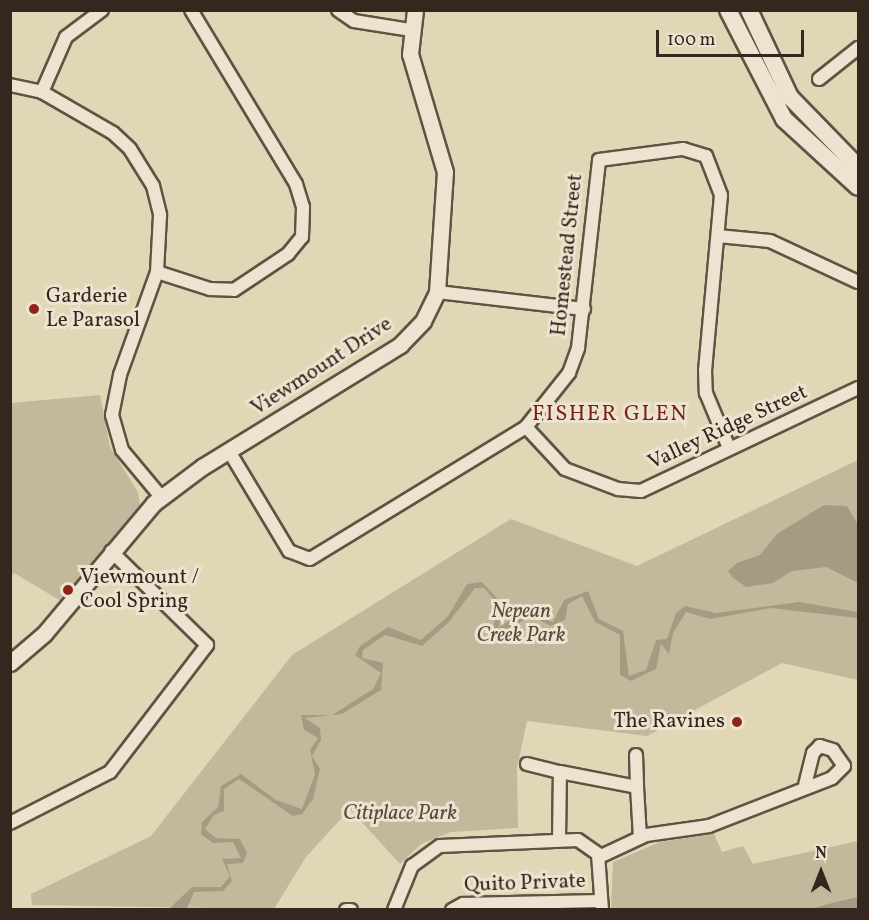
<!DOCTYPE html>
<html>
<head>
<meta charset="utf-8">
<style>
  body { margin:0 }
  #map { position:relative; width:869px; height:920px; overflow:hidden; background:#e1d6b6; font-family:Vollkorn,serif }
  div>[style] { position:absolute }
  .green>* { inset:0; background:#c4b89c }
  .water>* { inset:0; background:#a79a82 }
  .roads { filter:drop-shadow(2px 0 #605244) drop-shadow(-2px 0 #605244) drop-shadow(0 2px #605244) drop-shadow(0 -2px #605244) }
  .minor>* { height:12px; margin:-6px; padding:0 6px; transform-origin:6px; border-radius:6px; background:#ece4d0 }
  .tertiary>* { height:15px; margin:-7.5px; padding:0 7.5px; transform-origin:7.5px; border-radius:7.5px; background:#ece4d0 }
  .secondary>* { height:16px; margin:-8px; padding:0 8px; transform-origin:8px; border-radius:8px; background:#ece4d0 }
  .dots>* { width:16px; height:16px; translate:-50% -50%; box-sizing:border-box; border:3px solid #ece4d0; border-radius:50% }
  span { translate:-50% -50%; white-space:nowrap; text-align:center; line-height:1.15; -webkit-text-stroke:6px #ece4d0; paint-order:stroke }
  .street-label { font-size:21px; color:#35261e }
  .poi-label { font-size:21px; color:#35261e }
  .left { translate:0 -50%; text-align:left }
  .right { translate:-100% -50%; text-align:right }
  .park-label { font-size:21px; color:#594a3e; font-style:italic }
  .neighbourhood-label { font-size:22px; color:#7a1f14; letter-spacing:1.5px }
  .frame { position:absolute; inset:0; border:12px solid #35261e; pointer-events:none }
  .north { position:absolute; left:791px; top:842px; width:60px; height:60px; -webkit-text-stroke:4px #ece4d0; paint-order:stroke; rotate:0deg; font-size:16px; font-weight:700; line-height:24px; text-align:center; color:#35261e }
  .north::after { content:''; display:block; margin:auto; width:21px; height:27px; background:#35261e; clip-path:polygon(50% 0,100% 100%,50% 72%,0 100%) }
  .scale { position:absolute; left:656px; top:30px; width:148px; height:27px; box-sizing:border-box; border:3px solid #35261e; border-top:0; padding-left:8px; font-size:18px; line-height:21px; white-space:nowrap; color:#35261e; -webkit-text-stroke:4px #ece4d0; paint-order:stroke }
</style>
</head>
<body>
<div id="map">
  <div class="green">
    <i style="clip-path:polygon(100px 395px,110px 447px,138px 492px,140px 505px,61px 601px,14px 573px,11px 577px,11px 403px)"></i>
    <i style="clip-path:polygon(858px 460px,858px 680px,782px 663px,647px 736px,527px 721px,517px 768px,518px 828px,451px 832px,421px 844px,400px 864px,350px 809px,306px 857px,274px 909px,32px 905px,31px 894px,151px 836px,292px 655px,511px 519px,637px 566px)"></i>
    <i style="clip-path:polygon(714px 834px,722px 852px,743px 846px,753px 864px,858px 841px,858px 909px,611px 909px,613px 862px,660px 842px)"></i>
  </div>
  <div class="water">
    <i style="clip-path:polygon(824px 505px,847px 506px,858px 525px,858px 583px,826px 567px,792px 571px,773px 583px,746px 587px,732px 577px,728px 571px,737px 563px,760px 555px,777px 534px)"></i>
    <i style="clip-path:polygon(482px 582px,505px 607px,498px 628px,524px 610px,553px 622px,564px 600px,588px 591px,599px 619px,623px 631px,629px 676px,646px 670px,656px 640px,667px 639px,676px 613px,685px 606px,716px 613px,799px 602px,858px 612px,858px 618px,771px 608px,710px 619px,686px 612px,673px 633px,669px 654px,661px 644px,656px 669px,631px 681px,620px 675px,620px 635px,595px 622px,582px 596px,568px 604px,565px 620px,550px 626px,532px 616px,498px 634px,491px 629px,501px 608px,484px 588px,475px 588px,449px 622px,422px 646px,385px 635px,363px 650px,362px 658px,383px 663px,381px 690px,342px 714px,305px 718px,320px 728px,321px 740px,312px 756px,320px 769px,313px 799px,302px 814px,293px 816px,239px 779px,224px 789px,224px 811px,214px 815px,205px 829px,216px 838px,240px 839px,247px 853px,243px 863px,227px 864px,232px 881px,223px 891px,194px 892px,187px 908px,169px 909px,192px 887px,221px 887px,230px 876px,222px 859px,241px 858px,233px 842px,213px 843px,201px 834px,202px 822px,218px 807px,221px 786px,241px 774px,276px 800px,302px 809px,315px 774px,310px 750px,318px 738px,304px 730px,301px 715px,332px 715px,373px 689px,381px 673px,355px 655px,360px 646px,388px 627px,421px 640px,448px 616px,467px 584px)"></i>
    <i style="clip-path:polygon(858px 897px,858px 909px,812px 909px,824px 905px)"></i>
  </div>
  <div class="roads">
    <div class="minor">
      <i style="left:338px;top:10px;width:19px;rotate:35deg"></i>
      <i style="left:354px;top:21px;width:58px;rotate:9deg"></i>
      <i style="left:819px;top:79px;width:50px;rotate:-38.5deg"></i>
      <i style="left:10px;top:85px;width:33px;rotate:12deg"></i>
      <i style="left:42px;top:92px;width:82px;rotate:30deg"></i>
      <i style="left:113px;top:133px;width:23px;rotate:43deg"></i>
      <i style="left:130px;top:149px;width:44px;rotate:58.1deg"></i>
      <i style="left:153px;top:186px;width:30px;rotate:76deg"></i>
      <i style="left:160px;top:215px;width:57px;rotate:93deg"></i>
      <i style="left:157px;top:272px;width:109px;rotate:109.8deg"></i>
      <i style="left:120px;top:375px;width:41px;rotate:101.3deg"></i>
      <i style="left:112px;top:415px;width:36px;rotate:74deg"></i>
      <i style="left:122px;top:450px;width:62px;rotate:50.2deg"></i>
      <i style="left:42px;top:92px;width:60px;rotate:-66.4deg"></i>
      <i style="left:66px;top:37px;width:45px;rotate:-36.9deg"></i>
      <i style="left:718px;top:236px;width:52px;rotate:5.5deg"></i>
      <i style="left:770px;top:241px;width:97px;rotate:25deg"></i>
      <i style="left:157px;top:272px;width:56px;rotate:17.8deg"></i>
      <i style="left:210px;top:289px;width:24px;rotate:2deg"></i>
      <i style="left:234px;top:290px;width:65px;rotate:-33.7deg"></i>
      <i style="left:288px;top:254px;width:22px;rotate:-51deg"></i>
      <i style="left:302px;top:237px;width:30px;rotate:-88deg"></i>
      <i style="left:303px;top:207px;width:24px;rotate:-107deg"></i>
      <i style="left:296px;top:184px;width:203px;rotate:-121.1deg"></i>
      <i style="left:437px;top:292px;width:148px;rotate:6.6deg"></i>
      <i style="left:526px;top:427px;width:57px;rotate:47.1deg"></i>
      <i style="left:565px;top:469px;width:57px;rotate:20.7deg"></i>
      <i style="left:618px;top:489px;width:23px;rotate:5deg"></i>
      <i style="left:641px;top:491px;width:240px;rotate:-25.4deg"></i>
      <i style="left:229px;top:451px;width:117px;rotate:59deg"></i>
      <i style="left:289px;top:551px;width:22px;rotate:21deg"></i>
      <i style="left:310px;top:559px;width:253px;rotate:-31.4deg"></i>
      <i style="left:526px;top:427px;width:69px;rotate:-51.5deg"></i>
      <i style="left:569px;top:373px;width:27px;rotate:-70deg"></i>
      <i style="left:578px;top:348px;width:189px;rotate:-83.6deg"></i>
      <i style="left:599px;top:160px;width:85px;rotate:-7.5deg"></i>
      <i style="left:683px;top:149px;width:24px;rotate:17deg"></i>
      <i style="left:706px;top:156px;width:42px;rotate:69deg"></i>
      <i style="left:721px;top:195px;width:176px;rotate:95.2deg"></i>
      <i style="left:705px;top:370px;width:23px;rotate:88deg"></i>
      <i style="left:706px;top:393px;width:60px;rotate:67.3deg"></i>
      <i style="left:636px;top:755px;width:32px;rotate:88deg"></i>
      <i style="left:527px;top:764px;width:34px;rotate:14deg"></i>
      <i style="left:10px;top:823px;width:112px;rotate:-27deg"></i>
      <i style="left:110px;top:772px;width:160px;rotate:-52.6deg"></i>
      <i style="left:207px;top:645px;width:134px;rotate:-135.6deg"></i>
      <i style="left:559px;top:840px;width:68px;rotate:-89.2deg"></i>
      <i style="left:560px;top:772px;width:78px;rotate:11deg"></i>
      <i style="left:637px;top:787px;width:50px;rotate:86.6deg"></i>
      <i style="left:599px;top:857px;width:52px;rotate:-25.1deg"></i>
      <i style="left:646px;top:835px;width:64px;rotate:-8.1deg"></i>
      <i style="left:709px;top:826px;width:132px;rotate:-21.3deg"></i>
      <i style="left:832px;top:778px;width:17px;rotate:-45deg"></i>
      <i style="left:844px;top:766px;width:19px;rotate:-125deg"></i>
      <i style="left:833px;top:750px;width:14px;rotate:-163deg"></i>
      <i style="left:820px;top:746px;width:10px;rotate:135deg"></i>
      <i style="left:813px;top:753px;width:32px;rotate:104deg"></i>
      <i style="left:346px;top:910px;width:5px"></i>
      <i style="left:394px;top:910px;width:48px;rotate:-67.8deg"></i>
      <i style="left:412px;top:866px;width:34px;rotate:-36deg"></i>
      <i style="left:440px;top:846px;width:138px;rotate:-2.5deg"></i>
      <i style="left:578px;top:840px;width:24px;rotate:35deg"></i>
      <i style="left:598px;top:854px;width:56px;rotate:85.9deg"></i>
      <i style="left:452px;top:910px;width:13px;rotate:-29deg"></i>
      <i style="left:463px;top:904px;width:138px;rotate:-1.2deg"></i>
    </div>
    <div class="tertiary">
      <i style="left:10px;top:663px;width:45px;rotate:-40.5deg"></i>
      <i style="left:44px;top:634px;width:171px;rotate:-50deg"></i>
      <i style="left:154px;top:503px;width:60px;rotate:-36.9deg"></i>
      <i style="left:202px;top:467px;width:233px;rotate:-31.6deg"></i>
      <i style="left:400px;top:345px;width:33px;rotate:-46deg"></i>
      <i style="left:423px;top:321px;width:32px;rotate:-64deg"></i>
      <i style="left:437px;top:292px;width:120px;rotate:-86.2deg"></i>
      <i style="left:445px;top:172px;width:123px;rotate:-106.5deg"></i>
      <i style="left:410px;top:54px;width:44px;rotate:-83.5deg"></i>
    </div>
    <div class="secondary">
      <i style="left:728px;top:10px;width:123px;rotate:62.8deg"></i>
      <i style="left:784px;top:119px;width:100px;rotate:42.6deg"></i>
      <i style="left:749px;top:10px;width:96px;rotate:64.8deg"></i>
      <i style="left:790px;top:97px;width:98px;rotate:45.8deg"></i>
    </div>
  </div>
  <div class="dots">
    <i style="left:34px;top:309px;background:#8f2418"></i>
    <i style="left:68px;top:590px;background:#8f2418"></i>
    <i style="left:737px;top:722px;background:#8f2418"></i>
  </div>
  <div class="street-label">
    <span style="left:568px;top:255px;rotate:-84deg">Homestead Street</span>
    <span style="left:322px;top:367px;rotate:-33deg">Viewmount Drive</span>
    <span style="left:728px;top:428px;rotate:-25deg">Valley Ridge Street</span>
    <span style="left:525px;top:884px;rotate:-2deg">Quito Private</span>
  </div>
  <div class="poi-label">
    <span class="left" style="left:46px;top:309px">Garderie<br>Le Parasol</span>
    <span class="left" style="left:80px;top:590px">Viewmount /<br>Cool Spring</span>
    <span class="right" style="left:725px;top:722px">The Ravines</span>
  </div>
  <div class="park-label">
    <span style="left:521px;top:624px">Nepean<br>Creek Park</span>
    <span style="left:400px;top:814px">Citiplace Park</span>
  </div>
  <div class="neighbourhood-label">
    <span style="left:610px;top:415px">FISHER GLEN</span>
  </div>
  <div class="frame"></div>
  <div class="north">N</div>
  <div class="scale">100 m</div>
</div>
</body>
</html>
